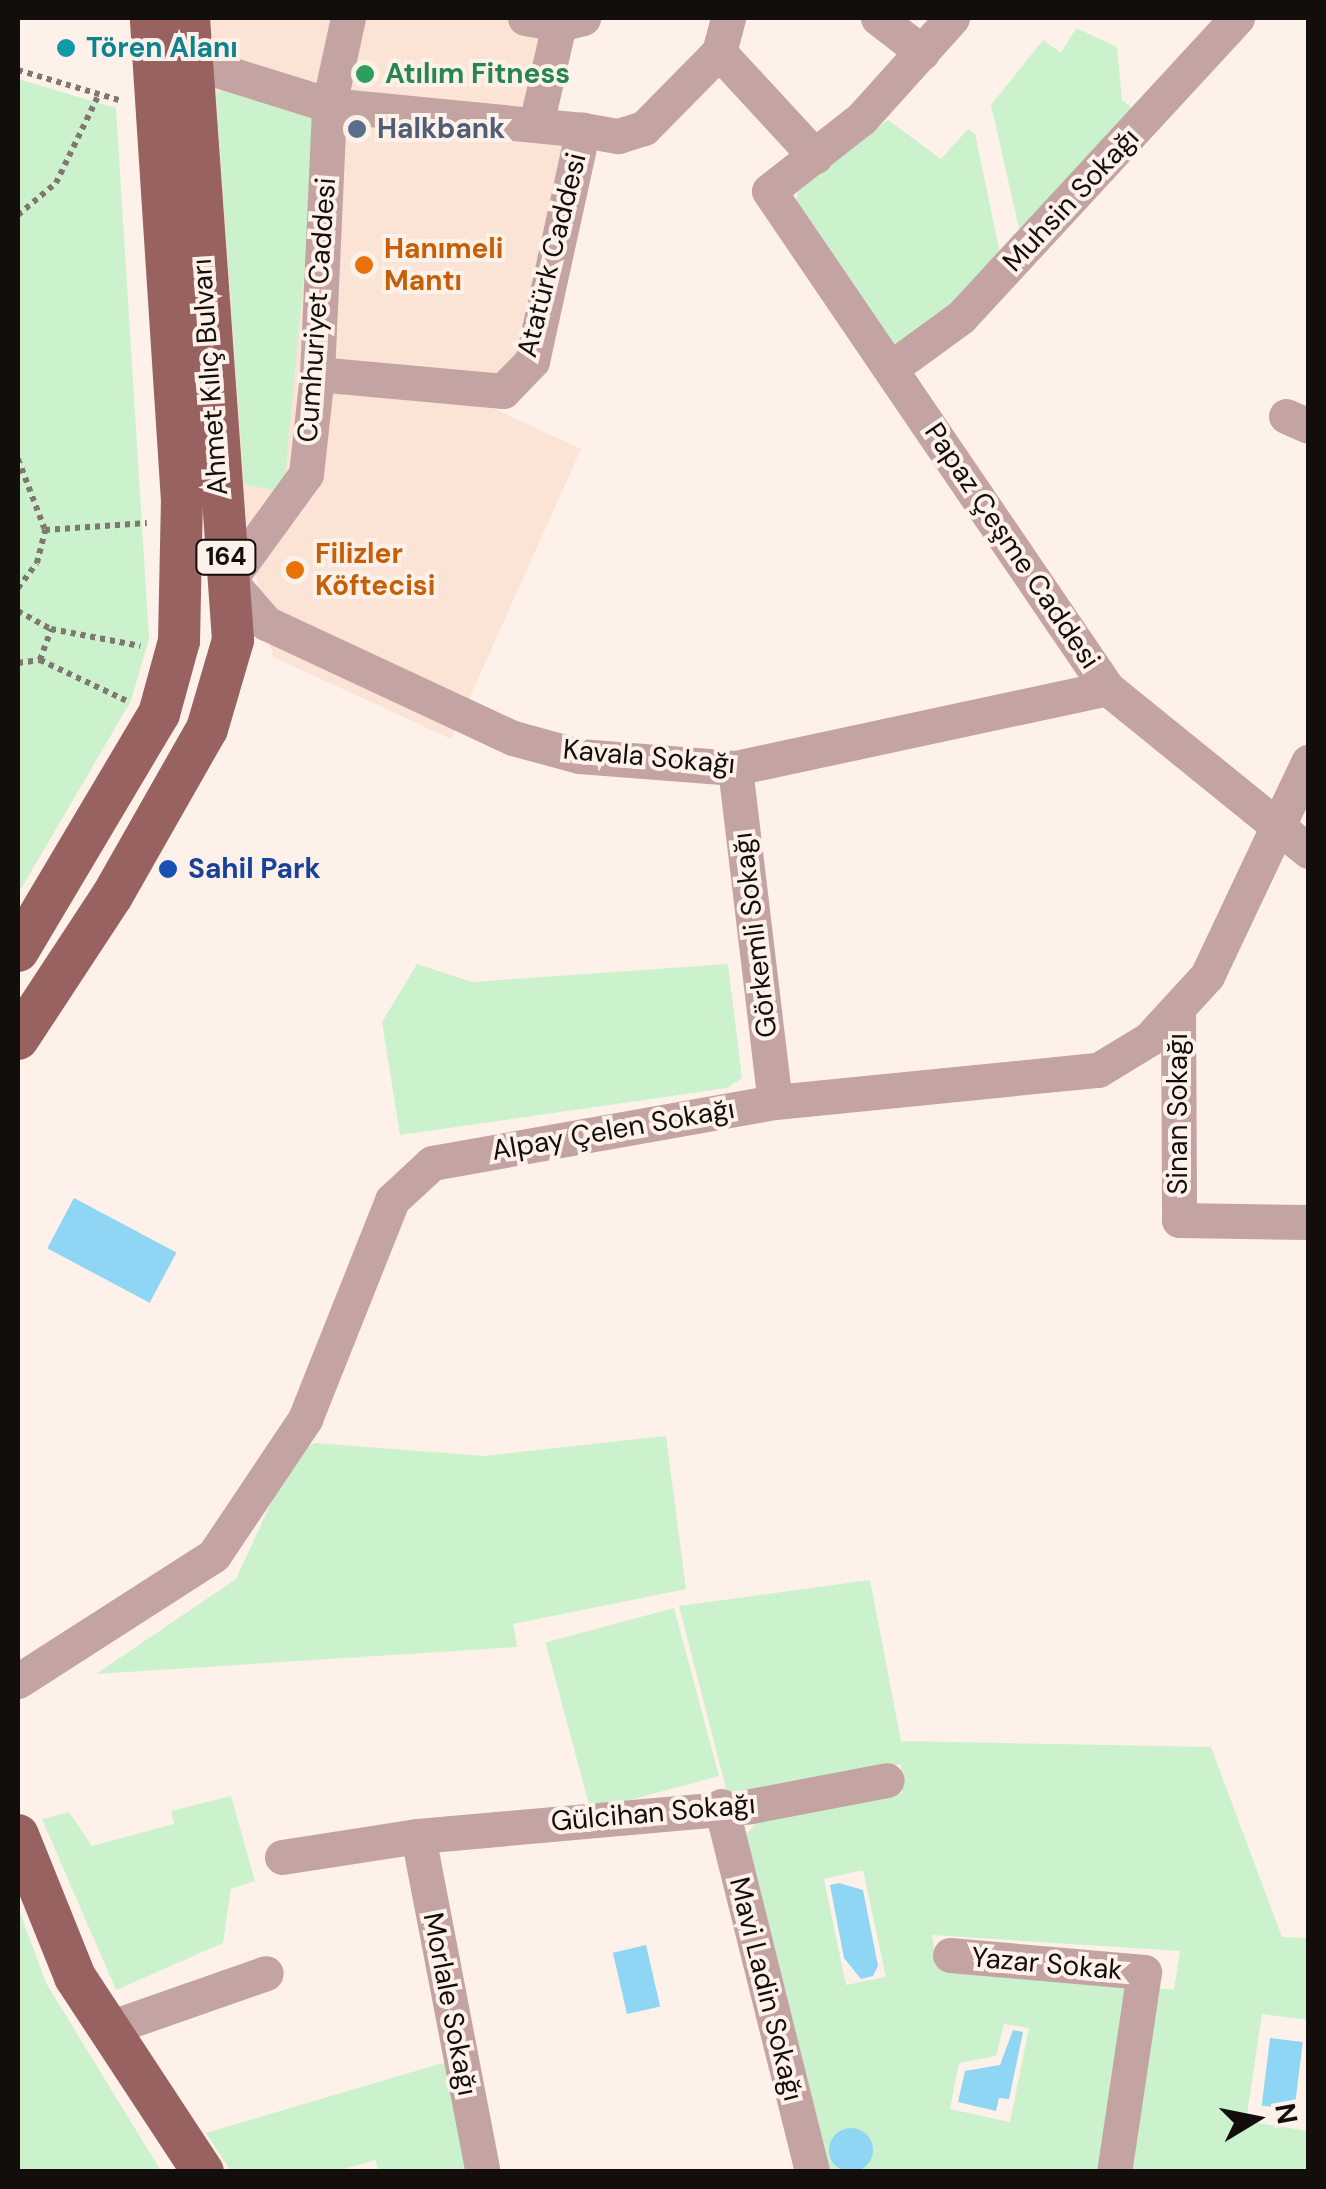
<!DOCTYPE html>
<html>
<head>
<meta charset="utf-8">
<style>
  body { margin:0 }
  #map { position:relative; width:1326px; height:2189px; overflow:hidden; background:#fef1e9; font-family:"DM Sans",sans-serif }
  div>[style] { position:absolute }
  .built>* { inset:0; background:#fbe4d5 }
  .green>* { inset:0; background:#cbf2cc; transform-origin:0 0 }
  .water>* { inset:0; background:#8ed6f4; transform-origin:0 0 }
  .round { border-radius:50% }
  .path>* { height:6px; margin-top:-3px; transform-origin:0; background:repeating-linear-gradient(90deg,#807772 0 5px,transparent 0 10px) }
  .minor>* { height:35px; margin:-17.5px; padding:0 17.5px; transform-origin:17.5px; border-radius:17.5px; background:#c4a4a3 }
  .major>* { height:42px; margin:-21px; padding:0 21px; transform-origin:21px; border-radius:21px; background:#986260 }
  .dots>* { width:28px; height:28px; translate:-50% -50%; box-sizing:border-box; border:5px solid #fef1e9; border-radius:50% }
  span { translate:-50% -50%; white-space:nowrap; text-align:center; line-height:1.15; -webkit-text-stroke:8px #fef1e9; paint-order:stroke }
  .shield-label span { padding:2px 8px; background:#fef1e9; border:2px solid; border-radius:8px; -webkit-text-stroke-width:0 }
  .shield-label { font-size:25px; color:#130e0b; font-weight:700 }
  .culture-label { font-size:28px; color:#0d838f; font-weight:700 }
  .left { translate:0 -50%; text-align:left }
  .leisure-label { font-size:28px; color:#27864d; font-weight:700 }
  .service-label { font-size:28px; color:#4e5e75; font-weight:700 }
  .street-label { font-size:28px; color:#130e0b }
  .food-label { font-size:28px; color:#c56008; font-weight:700 }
  .transit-label { font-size:28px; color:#164399; font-weight:700 }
  .frame { position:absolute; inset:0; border:20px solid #130e0b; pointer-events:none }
  .north { position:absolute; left:1206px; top:2069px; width:100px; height:100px; -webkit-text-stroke:8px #fef1e9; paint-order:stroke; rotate:80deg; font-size:28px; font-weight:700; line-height:40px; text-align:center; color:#130e0b }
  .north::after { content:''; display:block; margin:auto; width:35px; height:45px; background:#130e0b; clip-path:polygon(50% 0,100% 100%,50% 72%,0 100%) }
</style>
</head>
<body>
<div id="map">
  <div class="built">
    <i style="clip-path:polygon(203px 18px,568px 18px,543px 134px,569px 140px,523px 360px,486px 405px,581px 449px,451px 739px,273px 657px,244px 518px)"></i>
  </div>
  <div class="green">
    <i style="clip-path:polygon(1076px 28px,1117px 47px,1122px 100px,1135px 110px,1021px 237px,991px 105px,1043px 40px,1061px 53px)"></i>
    <i style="clip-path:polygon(18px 79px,116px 108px,149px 639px,131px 701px,18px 894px)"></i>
    <i style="clip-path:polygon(230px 87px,312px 114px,318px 124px,285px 478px,274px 490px,244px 484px,216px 95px)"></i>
    <i style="clip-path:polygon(888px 120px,941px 159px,968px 129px,975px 134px,1000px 253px,965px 299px,898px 352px,793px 211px,800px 185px)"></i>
    <i style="clip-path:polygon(417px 964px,472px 982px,728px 964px,742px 1078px,727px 1088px,400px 1135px,382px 1022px)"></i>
    <i style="clip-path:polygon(666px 1436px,686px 1589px,513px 1624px,517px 1647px,96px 1674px,236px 1579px,294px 1453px,315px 1443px,484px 1456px)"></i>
    <i style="clip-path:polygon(evenodd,870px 1580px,901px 1741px,1211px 1747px,1282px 1937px,1308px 1938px,1308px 2020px,1262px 2014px,1246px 2121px,1308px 2131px,1308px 2171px,1125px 2171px,1156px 1988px,1174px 1990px,1180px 1951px,932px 1935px,937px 1964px,1127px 1979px,1098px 2171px,824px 2171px,742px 1838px,765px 1815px,902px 1793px,901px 1764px,746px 1799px,728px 1796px,679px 1606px,870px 1580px,863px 1870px,886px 1977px,846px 1985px,824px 1879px,863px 1870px,870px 1580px,1004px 2024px,1029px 2028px,1010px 2122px,950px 2109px,959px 2063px,996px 2056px,1004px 2024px)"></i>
    <i style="left:674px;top:1608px;width:174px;height:133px;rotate:75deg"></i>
    <i style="clip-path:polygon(231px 1796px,255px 1881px,231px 1889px,223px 1943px,116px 1990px,42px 1819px,69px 1812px,92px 1846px,174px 1824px,171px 1811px)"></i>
    <i style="clip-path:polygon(18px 1907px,46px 1983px,161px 2171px,18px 2171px)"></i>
    <i style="clip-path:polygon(446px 2062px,469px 2171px,379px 2171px,375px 2160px,337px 2171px,231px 2171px,206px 2133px)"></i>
  </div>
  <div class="water">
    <i style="left:74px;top:1198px;width:116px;height:57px;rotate:28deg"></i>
    <i style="clip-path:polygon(839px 1883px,863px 1890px,878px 1966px,873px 1976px,861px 1979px,844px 1958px,830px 1885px)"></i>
    <i style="left:646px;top:1945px;width:63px;height:34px;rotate:77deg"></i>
    <i style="clip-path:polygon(1013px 2030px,1023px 2032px,1009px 2099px,999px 2098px,996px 2111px,958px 2102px,965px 2071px,1000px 2065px)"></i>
    <i style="left:1270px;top:2038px;width:33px;height:68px;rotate:7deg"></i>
    <i class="round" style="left:829px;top:2128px;width:44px;height:44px"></i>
  </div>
  <div class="path">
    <i style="left:18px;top:70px;width:109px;rotate:16.6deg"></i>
    <i style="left:18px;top:215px;width:50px;rotate:-40.1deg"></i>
    <i style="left:56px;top:183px;width:99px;rotate:-64.2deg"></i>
    <i style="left:18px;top:459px;width:76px;rotate:69.2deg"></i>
    <i style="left:45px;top:530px;width:102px;rotate:-3.9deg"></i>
    <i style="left:18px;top:588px;width:31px;rotate:-53deg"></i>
    <i style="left:37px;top:563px;width:34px;rotate:-76deg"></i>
    <i style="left:18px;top:611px;width:38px;rotate:29deg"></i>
    <i style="left:51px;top:629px;width:91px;rotate:10.8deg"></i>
    <i style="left:40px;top:660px;width:33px;rotate:-70deg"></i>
    <i style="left:18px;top:663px;width:22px;rotate:-8deg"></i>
    <i style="left:40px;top:660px;width:96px;rotate:25.2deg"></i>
  </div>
  <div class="minor">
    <i style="left:525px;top:18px;width:35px;rotate:10deg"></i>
    <i style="left:878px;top:18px;width:56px;rotate:37.7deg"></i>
    <i style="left:952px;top:18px;width:135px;rotate:132deg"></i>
    <i style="left:862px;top:118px;width:118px;rotate:141.9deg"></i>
    <i style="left:769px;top:191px;width:601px;rotate:55.78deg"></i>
    <i style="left:1107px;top:688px;width:259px;rotate:39deg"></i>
    <i style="left:719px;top:52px;width:142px;rotate:47.3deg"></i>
    <i style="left:188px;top:61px;width:148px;rotate:17.3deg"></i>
    <i style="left:329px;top:105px;width:255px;rotate:5.6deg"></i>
    <i style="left:536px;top:124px;width:103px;rotate:-77deg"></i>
    <i style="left:559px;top:24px;width:25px;rotate:-14deg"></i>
    <i style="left:891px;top:368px;width:87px;rotate:-36.1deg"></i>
    <i style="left:961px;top:317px;width:407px;rotate:-47.3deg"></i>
    <i style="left:317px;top:374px;width:187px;rotate:5.2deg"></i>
    <i style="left:503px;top:391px;width:42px;rotate:-46deg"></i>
    <i style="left:532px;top:361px;width:237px;rotate:-77.6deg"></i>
    <i style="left:583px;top:130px;width:36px;rotate:10deg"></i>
    <i style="left:618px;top:136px;width:27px;rotate:-17deg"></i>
    <i style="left:644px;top:128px;width:107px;rotate:-45.4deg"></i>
    <i style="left:719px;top:52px;width:35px;rotate:-75deg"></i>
    <i style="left:1286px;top:416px;width:24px;rotate:24deg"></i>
    <i style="left:229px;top:580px;width:57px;rotate:49.3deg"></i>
    <i style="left:266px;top:623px;width:272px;rotate:25deg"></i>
    <i style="left:513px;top:738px;width:68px;rotate:15.3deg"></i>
    <i style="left:579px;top:756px;width:156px;rotate:4.4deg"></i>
    <i style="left:735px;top:768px;width:381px;rotate:-12.1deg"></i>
    <i style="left:229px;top:580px;width:131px;rotate:-54deg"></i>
    <i style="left:306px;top:474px;width:101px;rotate:-83.7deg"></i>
    <i style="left:317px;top:374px;width:269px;rotate:-87.4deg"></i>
    <i style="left:329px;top:105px;width:89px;rotate:-77.7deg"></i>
    <i style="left:735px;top:768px;width:336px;rotate:83.2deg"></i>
    <i style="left:1178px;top:1008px;width:212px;rotate:89.7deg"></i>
    <i style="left:1179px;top:1220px;width:129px;rotate:0.9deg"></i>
    <i style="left:18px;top:1681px;width:233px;rotate:-32.7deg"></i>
    <i style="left:214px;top:1555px;width:164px;rotate:-56.2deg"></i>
    <i style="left:305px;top:1419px;width:236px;rotate:-68.3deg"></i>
    <i style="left:392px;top:1200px;width:54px;rotate:-42.8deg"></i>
    <i style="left:432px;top:1163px;width:348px;rotate:-10.1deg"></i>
    <i style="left:775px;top:1102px;width:325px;rotate:-5.7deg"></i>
    <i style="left:1098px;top:1070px;width:60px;rotate:-31.3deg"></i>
    <i style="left:1149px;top:1039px;width:86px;rotate:-47.4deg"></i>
    <i style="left:1207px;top:976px;width:237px;rotate:-64.7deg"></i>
    <i style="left:721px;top:1806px;width:377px;rotate:76deg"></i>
    <i style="left:418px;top:1836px;width:342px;rotate:79.1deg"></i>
    <i style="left:282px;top:1857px;width:138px;rotate:-8.8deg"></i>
    <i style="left:418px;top:1836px;width:334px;rotate:-5.1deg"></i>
    <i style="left:751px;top:1806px;width:138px;rotate:-10.8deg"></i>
    <i style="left:950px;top:1955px;width:195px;rotate:5deg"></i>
    <i style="left:1144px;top:1972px;width:202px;rotate:98.5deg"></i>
    <i style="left:109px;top:2028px;width:166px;rotate:-19.3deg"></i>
  </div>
  <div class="major">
    <i style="left:18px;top:951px;width:276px;rotate:-59.3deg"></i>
    <i style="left:159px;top:714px;width:76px;rotate:-74.7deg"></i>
    <i style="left:179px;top:641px;width:140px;rotate:-88.8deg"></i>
    <i style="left:182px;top:501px;width:484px;rotate:-93.7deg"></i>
    <i style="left:18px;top:1039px;width:171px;rotate:-56.7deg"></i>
    <i style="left:112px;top:896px;width:192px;rotate:-60.4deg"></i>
    <i style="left:207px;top:729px;width:93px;rotate:-73.7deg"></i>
    <i style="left:233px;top:640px;width:624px;rotate:-94.05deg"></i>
    <i style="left:18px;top:1835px;width:153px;rotate:68.1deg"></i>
    <i style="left:75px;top:1977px;width:233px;rotate:56.7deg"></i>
  </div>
  <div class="dots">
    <i style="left:66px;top:48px;background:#0f9aa8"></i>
    <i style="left:365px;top:74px;background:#2e9e5b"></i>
    <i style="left:357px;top:129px;background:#5c6f8a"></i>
    <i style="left:364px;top:265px;background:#e8710a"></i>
    <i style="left:295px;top:570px;background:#e8710a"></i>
    <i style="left:168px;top:869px;background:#1a4fb4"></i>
  </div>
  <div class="shield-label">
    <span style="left:226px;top:557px">164</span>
  </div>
  <div class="culture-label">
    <span class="left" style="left:86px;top:48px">Tören Alanı</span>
  </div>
  <div class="leisure-label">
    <span class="left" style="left:385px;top:74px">Atılım Fitness</span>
  </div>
  <div class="service-label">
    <span class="left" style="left:377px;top:129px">Halkbank</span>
  </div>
  <div class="street-label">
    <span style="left:1071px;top:200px;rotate:-47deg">Muhsin Sokağı</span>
    <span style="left:552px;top:255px;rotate:-76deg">Atatürk Caddesi</span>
    <span style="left:317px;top:310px;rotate:-86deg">Cumhuriyet Caddesi</span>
    <span style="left:210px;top:377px;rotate:-94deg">Ahmet Kılıç Bulvarı</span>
    <span style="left:1012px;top:546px;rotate:56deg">Papaz Çeşme Caddesi</span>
    <span style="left:649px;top:757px;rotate:5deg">Kavala Sokağı</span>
    <span style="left:755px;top:935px;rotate:-97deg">Görkemli Sokağı</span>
    <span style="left:1178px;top:1114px;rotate:-90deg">Sinan Sokağı</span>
    <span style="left:613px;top:1130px;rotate:-10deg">Alpay Çelen Sokağı</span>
    <span style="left:653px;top:1813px;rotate:-5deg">Gülcihan Sokağı</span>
    <span style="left:1047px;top:1964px;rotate:5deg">Yazar Sokak</span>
    <span style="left:766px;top:1989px;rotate:76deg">Mavi Ladin Sokağı</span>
    <span style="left:450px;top:2004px;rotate:79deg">Morlale Sokağı</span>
  </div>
  <div class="food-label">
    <span class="left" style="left:384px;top:265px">Hanımeli<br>Mantı</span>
    <span class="left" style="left:315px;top:570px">Filizler<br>Köftecisi</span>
  </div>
  <div class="transit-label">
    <span class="left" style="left:188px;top:869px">Sahil Park</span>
  </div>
  <div class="frame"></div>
  <div class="north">N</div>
</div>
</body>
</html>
